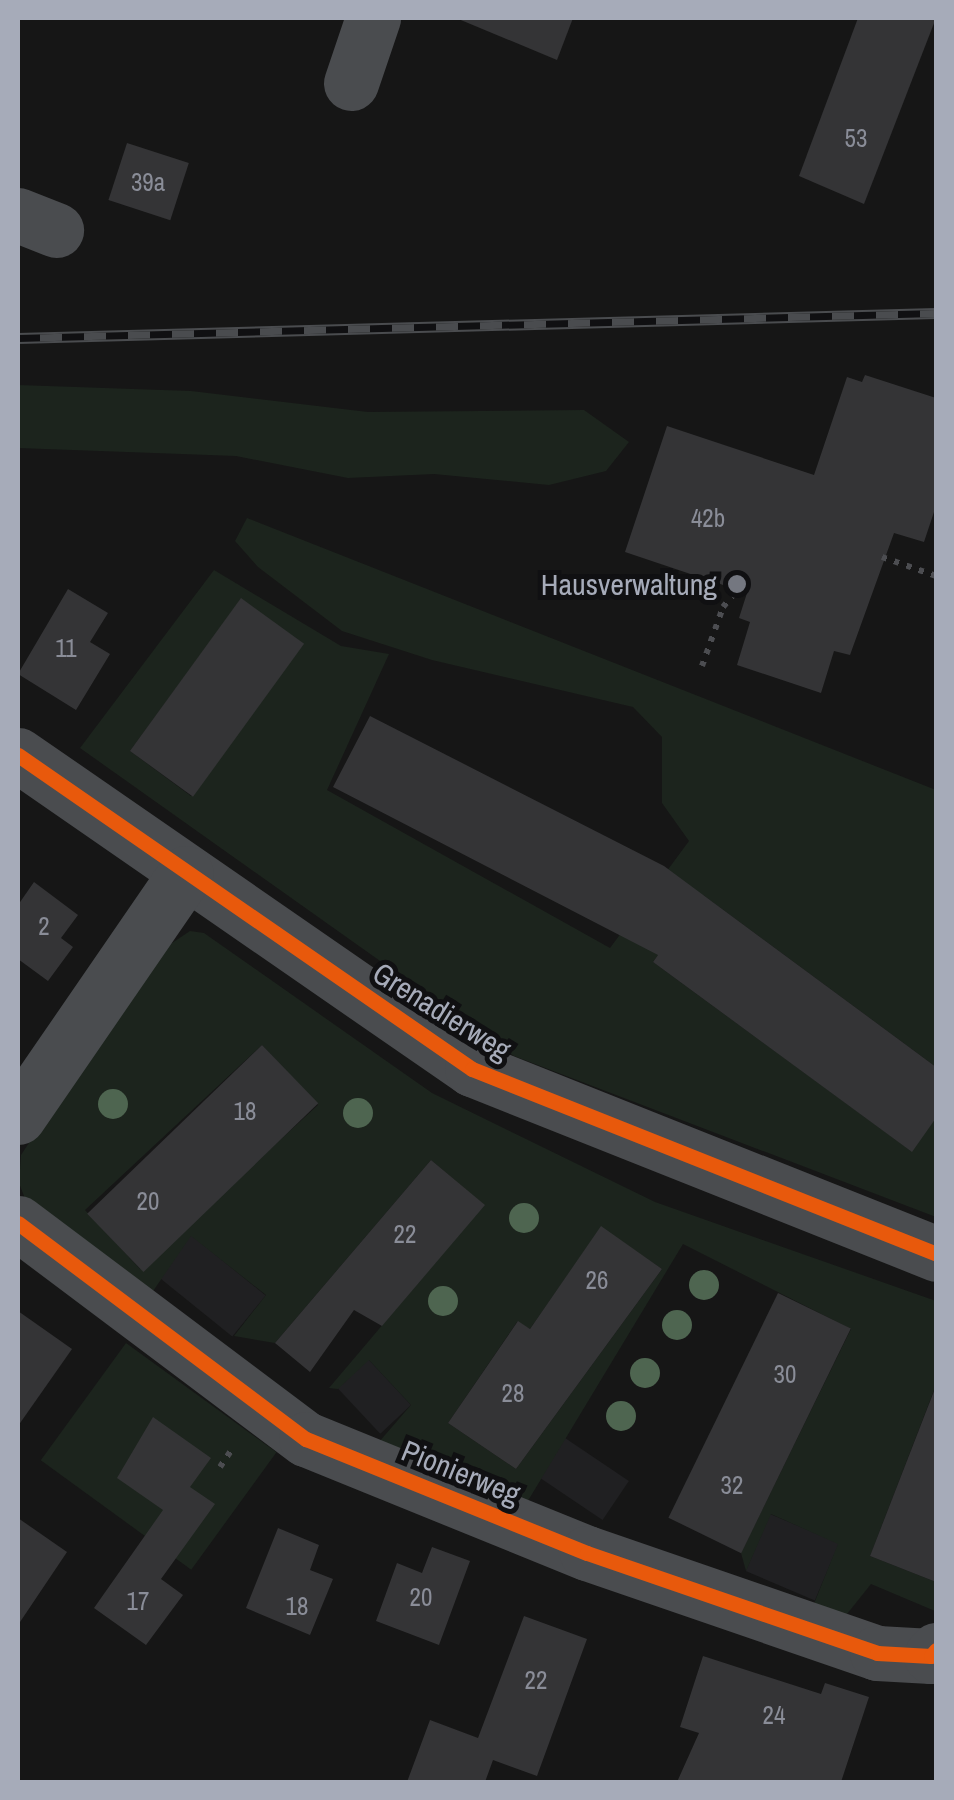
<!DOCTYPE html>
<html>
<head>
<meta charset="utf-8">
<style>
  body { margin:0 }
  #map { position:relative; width:954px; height:1800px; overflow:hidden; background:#161616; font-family:"Archivo Narrow",sans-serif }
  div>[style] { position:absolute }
  .built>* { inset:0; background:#202022; transform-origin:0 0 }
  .green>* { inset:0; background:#1c241d; transform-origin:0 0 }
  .building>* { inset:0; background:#343436; transform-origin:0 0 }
  .path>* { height:6px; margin-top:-3px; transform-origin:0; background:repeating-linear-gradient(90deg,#4c4d51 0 5px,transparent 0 13px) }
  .minor>* { height:55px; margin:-27.5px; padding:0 27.5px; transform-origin:27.5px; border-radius:27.5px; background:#4a4c4f }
  .rail>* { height:11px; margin-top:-5.5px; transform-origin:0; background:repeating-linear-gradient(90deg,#101012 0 22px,#4a4c4f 0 44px); box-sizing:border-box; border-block:2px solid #4a4c4f }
  .cycleway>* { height:15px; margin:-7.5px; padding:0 7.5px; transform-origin:7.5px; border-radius:7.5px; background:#e8590c }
  .trees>* { width:30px; height:30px; margin:-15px; border-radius:50%; background:#4e6550 }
  .dots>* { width:28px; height:28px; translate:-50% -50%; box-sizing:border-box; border:5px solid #101012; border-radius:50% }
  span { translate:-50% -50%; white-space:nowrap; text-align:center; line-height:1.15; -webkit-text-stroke:10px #101012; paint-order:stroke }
  .number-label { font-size:25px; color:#8a8d98 }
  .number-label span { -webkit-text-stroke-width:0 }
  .poi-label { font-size:30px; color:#a6abb9 }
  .right { translate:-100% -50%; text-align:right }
  .street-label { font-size:30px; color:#a6abb9 }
  .frame { position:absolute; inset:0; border:20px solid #a6abb9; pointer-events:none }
</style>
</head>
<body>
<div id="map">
  <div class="built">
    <i style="left:191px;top:1235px;width:96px;height:53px;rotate:39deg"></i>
    <i style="left:368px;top:1359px;width:63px;height:42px;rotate:47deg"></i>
    <i style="left:565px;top:1438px;width:77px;height:47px;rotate:34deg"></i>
    <i style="left:770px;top:1514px;width:75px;height:62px;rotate:23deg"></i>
  </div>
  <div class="green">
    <i style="clip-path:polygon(18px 385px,191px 391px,368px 412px,584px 410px,629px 442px,606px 471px,549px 485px,434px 474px,348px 478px,236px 456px,18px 448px)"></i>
    <i style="clip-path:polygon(evenodd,247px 518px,936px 790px,936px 1067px,703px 895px,653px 962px,911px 1151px,936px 1118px,936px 1217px,514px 1056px,80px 748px,214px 570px,341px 646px,389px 654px,327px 790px,610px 948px,689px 841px,662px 803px,662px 737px,633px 707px,432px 660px,342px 631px,258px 567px,235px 541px,247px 518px,241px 599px,192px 796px,191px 796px,130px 751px,241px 599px)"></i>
    <i style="clip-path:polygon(evenodd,190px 931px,204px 933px,432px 1093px,655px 1202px,936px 1301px,936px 1385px,870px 1556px,936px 1582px,935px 1611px,871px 1584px,835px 1629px,807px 1621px,838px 1544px,771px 1514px,746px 1571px,741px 1553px,851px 1329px,683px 1244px,523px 1509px,372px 1450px,411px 1405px,369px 1360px,338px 1389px,329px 1388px,484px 1205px,431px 1160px,275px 1343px,234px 1336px,266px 1295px,191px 1236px,149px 1297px,29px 1209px,19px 1183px,21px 1155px,151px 957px,190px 931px,262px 1045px,318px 1105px,140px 1269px,85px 1210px,262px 1045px,190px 931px,601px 1227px,662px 1269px,516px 1469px,448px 1423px,517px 1322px,530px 1329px,601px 1227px)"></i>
    <i style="left:126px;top:1343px;width:186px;height:145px;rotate:36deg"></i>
  </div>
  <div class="building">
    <i style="clip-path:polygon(456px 18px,573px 18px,557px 60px)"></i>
    <i style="clip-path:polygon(858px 18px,936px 18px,864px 204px,799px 176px)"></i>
    <i style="left:127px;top:143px;width:65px;height:60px;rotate:18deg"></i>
    <i style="clip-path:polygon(865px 375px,936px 398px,936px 506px,924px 542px,894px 533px,850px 655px,834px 651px,821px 693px,737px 665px,750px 622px,739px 618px,747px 593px,625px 552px,667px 426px,814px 475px,847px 377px,862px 382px)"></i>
    <i style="clip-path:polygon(68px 589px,108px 613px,90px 642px,110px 654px,76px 710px,18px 674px)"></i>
    <i style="left:241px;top:598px;width:78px;height:189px;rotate:36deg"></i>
    <i style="clip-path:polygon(370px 716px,664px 866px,936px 1067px,936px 1118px,912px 1152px,653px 962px,658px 955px,333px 787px)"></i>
    <i style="clip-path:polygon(34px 882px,78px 915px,61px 938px,73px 947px,48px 981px,18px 959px,18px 905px)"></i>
    <i style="left:262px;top:1045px;width:81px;height:243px;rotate:46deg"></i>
    <i style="clip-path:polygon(431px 1160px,485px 1205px,382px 1326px,354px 1310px,310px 1372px,275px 1343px)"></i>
    <i style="clip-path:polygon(601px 1226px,662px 1269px,516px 1469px,448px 1423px,518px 1321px,530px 1329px)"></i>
    <i style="left:778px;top:1293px;width:81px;height:250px;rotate:26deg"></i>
    <i style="clip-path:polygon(18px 1311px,72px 1349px,18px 1426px)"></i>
    <i style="clip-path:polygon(934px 1391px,936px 1392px,936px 1582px,870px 1556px)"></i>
    <i style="clip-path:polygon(153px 1417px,211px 1458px,190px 1487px,215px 1504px,161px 1579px,183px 1595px,146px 1645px,94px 1608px,163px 1510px,117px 1478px)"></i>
    <i style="clip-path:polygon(18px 1518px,67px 1552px,18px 1625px)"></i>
    <i style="clip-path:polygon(278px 1528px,319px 1545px,310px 1570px,333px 1579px,310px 1635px,246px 1608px)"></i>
    <i style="clip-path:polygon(432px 1547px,470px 1561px,439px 1645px,376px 1621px,397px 1563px,422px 1573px)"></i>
    <i style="clip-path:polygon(524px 1616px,587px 1639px,537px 1776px,493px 1760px,485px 1782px,407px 1782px,430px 1720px,478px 1738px)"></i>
    <i style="clip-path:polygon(703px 1656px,821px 1694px,825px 1683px,869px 1697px,841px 1782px,677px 1782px,699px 1733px,680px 1727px)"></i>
  </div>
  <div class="path">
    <i style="left:882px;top:557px;width:57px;rotate:19.4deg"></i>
    <i style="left:702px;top:666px;width:63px;rotate:-70.4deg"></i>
    <i style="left:723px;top:607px;width:23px;rotate:-50deg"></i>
    <i style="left:220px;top:1467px;width:25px;rotate:-56deg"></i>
  </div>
  <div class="minor">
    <i style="left:351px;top:83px;width:69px;rotate:-71.3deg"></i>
    <i style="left:18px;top:215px;width:41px;rotate:21.5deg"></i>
    <i style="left:18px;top:755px;width:552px;rotate:34.67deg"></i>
    <i style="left:472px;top:1069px;width:500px;rotate:21.7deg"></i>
    <i style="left:18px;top:1117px;width:296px;rotate:-55.5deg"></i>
    <i style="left:18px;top:1223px;width:360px;rotate:36.9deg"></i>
    <i style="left:306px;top:1439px;width:303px;rotate:22.1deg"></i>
    <i style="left:587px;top:1553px;width:307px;rotate:19deg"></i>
    <i style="left:877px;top:1653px;width:54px;rotate:3.2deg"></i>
    <i style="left:931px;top:1656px;width:8px;rotate:-50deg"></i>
  </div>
  <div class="rail">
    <i style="left:18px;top:338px;width:918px;rotate:-1.56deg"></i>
  </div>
  <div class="cycleway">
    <i style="left:18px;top:755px;width:552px;rotate:34.67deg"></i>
    <i style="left:472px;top:1069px;width:500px;rotate:21.7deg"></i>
    <i style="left:18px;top:1223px;width:360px;rotate:36.9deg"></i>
    <i style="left:306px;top:1439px;width:303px;rotate:22.1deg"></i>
    <i style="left:587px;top:1553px;width:307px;rotate:19deg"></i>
    <i style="left:877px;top:1653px;width:54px;rotate:3.2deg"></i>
    <i style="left:931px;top:1656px;width:8px;rotate:-50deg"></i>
  </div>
  <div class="trees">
    <i style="left:113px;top:1104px"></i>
    <i style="left:358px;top:1113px"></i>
    <i style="left:524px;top:1218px"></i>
    <i style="left:704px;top:1285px"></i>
    <i style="left:443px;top:1301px"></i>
    <i style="left:677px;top:1325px"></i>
    <i style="left:645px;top:1373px"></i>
    <i style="left:621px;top:1416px"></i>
  </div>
  <div class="dots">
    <i style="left:737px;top:584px;background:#747780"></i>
  </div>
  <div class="number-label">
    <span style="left:856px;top:138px">53</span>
    <span style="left:148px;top:182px">39a</span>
    <span style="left:708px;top:518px">42b</span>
    <span style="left:66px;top:648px">11</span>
    <span style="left:44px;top:926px">2</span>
    <span style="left:245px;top:1111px">18</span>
    <span style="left:148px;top:1201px">20</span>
    <span style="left:405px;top:1234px">22</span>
    <span style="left:597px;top:1280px">26</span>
    <span style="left:785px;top:1374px">30</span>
    <span style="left:513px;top:1393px">28</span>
    <span style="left:732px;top:1485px">32</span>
    <span style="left:421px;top:1597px">20</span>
    <span style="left:138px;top:1601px">17</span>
    <span style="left:297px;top:1606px">18</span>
    <span style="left:536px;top:1680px">22</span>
    <span style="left:774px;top:1715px">24</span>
  </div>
  <div class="poi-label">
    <span class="right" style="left:717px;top:584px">Hausverwaltung</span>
  </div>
  <div class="street-label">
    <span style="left:442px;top:1011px;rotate:32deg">Grenadierweg</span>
    <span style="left:461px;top:1472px;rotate:22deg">Pionierweg</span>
  </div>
  <div class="frame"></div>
</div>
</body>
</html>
